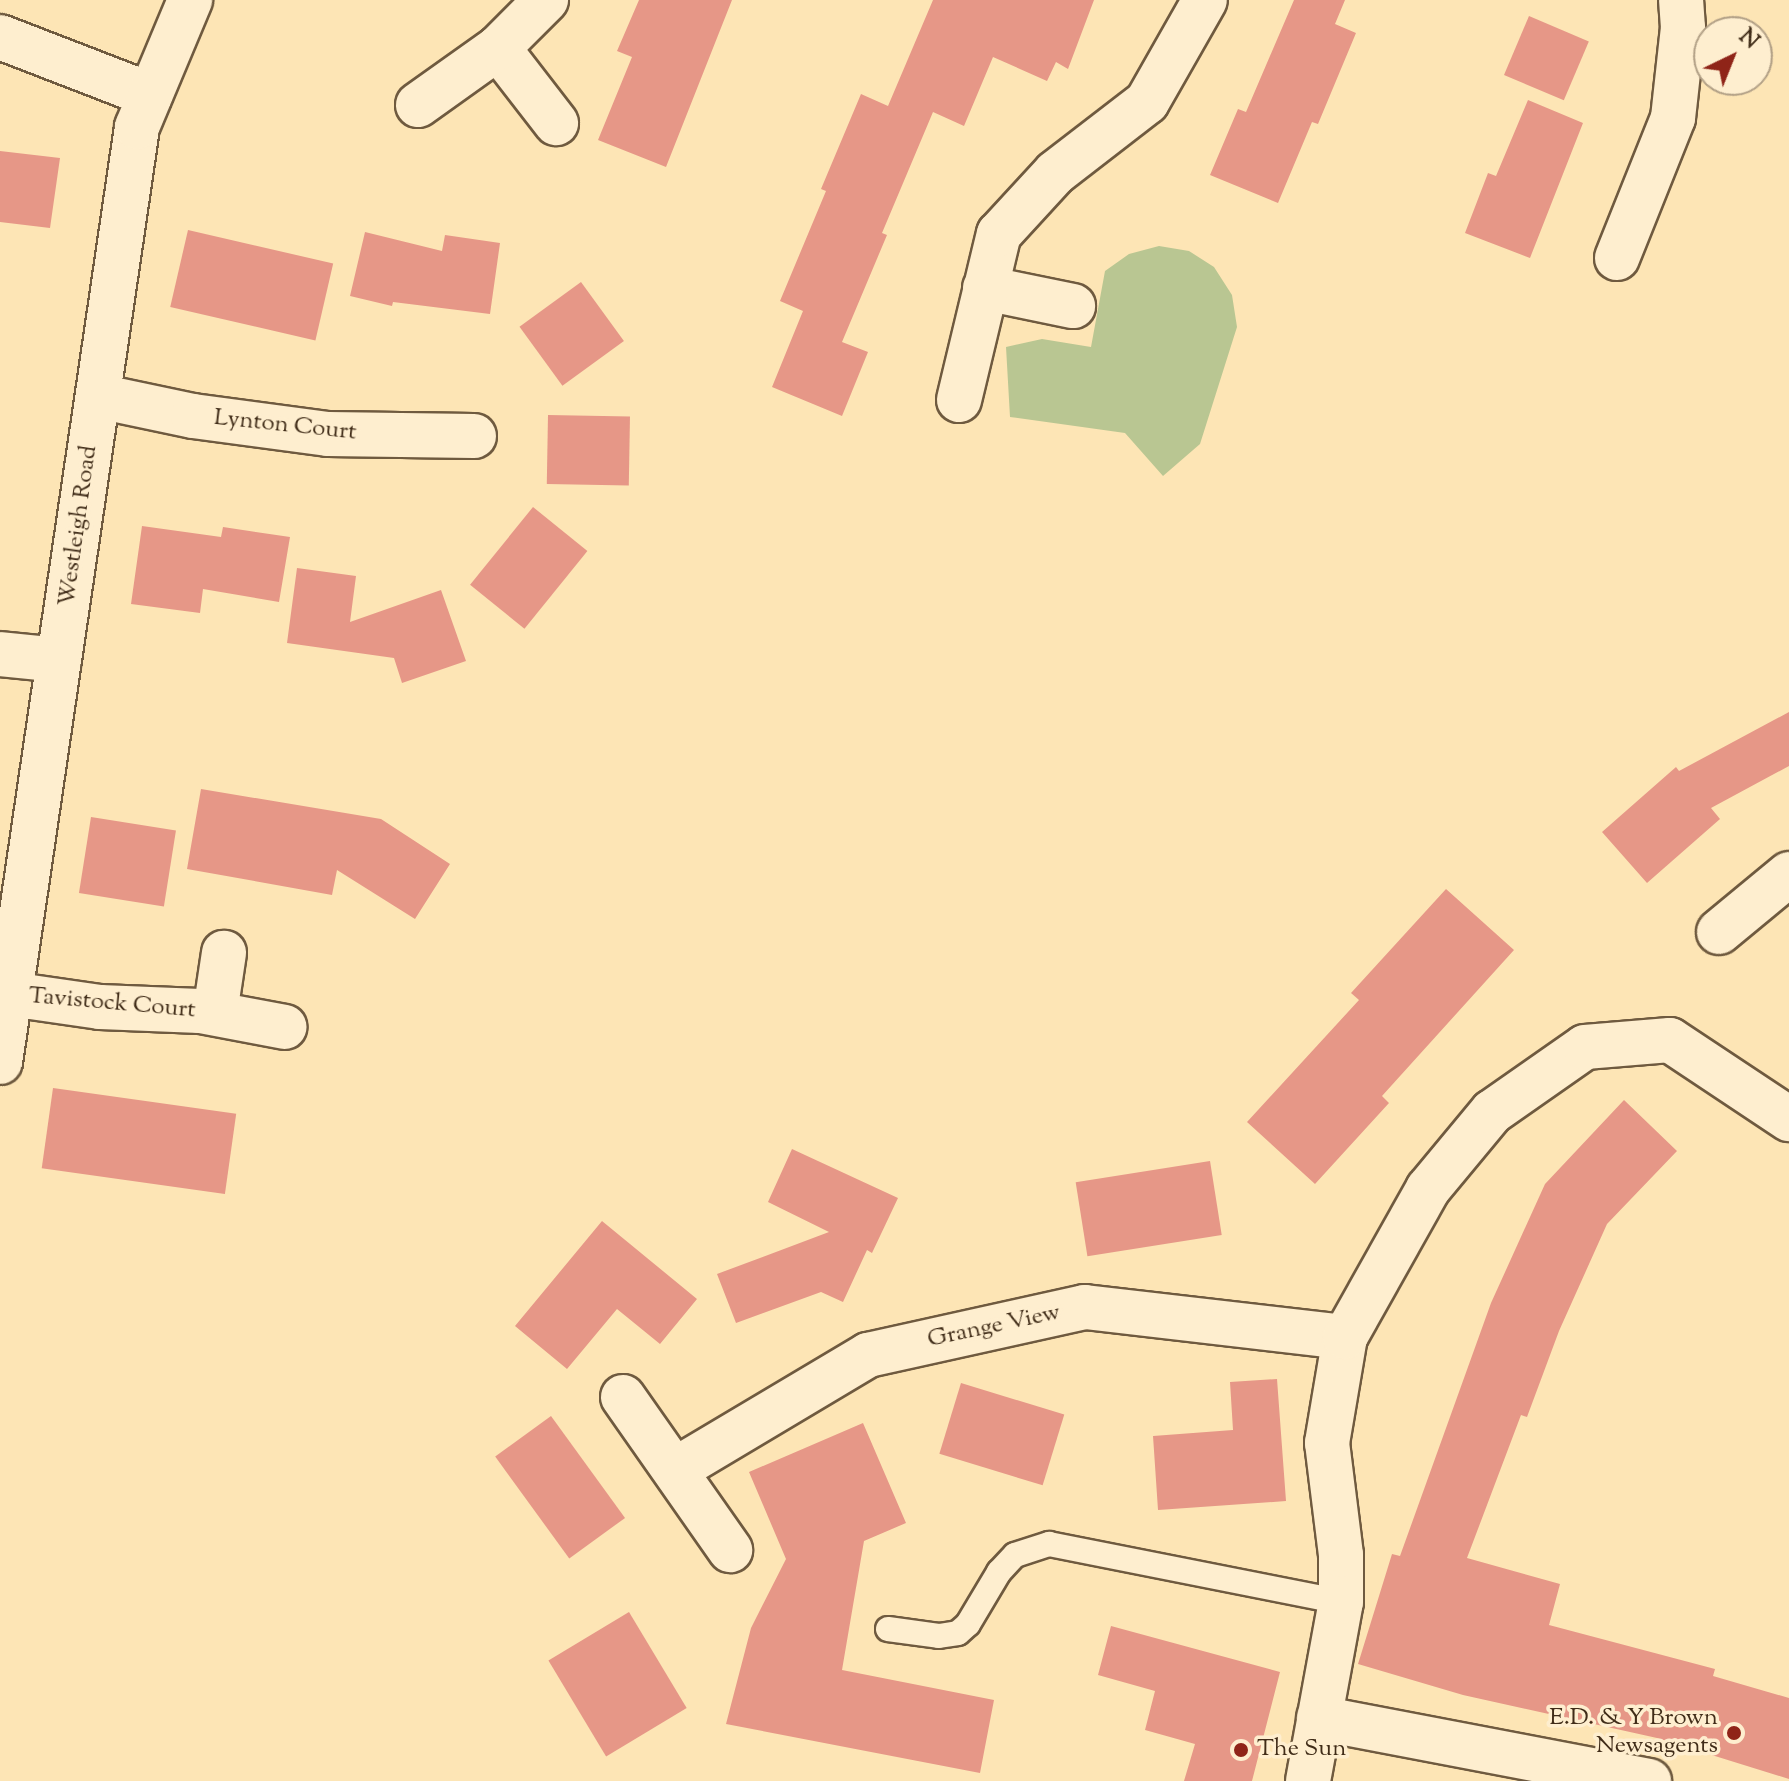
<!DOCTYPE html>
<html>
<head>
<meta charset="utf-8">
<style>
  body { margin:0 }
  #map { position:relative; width:1789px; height:1781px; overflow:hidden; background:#fde5b5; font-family:"Sorts Mill Goudy",serif }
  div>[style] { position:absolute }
  .green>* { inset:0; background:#b9c692 }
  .building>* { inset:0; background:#e69787; transform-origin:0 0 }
  .roads { filter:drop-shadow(2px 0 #6f5a3f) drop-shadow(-2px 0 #6f5a3f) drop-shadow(0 2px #6f5a3f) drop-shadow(0 -2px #6f5a3f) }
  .service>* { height:24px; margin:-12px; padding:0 12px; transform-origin:12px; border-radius:12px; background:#feeecf }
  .minor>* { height:44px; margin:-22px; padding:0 22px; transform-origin:22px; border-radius:22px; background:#feeecf }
  .dots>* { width:22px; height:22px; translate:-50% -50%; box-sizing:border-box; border:4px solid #feeecf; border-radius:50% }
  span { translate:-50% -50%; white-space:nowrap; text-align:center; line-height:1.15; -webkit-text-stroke:7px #feeecf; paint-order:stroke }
  .street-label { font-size:24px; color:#402c18 }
  .poi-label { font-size:24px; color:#402c18 }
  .right { translate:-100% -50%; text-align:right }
  .left { translate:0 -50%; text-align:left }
  .north { position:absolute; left:1693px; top:16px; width:80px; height:80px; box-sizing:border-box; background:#feeecf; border:2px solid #b2a086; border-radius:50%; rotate:43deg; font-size:22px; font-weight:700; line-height:32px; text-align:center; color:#402c18 }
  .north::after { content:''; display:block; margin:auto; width:28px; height:36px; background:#8f2418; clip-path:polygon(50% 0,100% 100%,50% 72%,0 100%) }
</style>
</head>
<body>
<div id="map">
  <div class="green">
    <i style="clip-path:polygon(1159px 246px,1189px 251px,1214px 267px,1232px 295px,1237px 327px,1200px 444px,1163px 476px,1125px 433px,1010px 417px,1006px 347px,1042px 339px,1091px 347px,1105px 271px,1129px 254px)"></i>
  </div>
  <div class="building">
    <i style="clip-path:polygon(639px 0,732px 0,666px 167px,598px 140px,632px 57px,617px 51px)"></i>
    <i style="clip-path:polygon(933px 0,1094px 0,1068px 69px,1056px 62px,1047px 81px,993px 57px,964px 126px,933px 112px,882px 233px,887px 235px,842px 342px,868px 352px,842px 416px,772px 387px,803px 311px,780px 301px,826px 191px,821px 189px,861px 94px,888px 106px)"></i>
    <i style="clip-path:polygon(1294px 0,1345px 0,1335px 24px,1356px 33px,1318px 124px,1312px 122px,1278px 203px,1210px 175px,1238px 109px,1246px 112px)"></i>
    <i style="left:1529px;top:16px;width:65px;height:64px;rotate:23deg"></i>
    <i style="clip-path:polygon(1528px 100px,1583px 123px,1530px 258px,1465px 233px,1488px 173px,1496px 176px)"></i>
    <i style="clip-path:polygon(0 151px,60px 158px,50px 228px,0 222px)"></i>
    <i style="left:188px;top:230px;width:149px;height:79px;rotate:13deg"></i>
    <i style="clip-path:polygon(365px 232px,442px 251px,445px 235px,500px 243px,490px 314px,393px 302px,392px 306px,350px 296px)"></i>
    <i style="left:581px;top:282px;width:73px;height:76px;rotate:54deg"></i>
    <i style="left:548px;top:415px;width:82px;height:69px;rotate:1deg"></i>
    <i style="left:533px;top:507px;width:70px;height:100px;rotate:39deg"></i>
    <i style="clip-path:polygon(142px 526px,221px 537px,223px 527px,290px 537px,279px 602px,203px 589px,200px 613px,131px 604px)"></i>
    <i style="clip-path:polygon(297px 568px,356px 576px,350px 622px,441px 590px,466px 661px,402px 683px,394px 658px,287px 643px)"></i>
    <i style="clip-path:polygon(1789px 712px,1789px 766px,1711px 808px,1720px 819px,1647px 883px,1602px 832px,1676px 767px,1679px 771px)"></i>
    <i style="clip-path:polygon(201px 789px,381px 819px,450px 864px,415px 919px,337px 870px,332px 895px,187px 869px)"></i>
    <i style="left:91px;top:817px;width:86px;height:77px;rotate:9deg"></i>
    <i style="clip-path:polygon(1446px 889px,1514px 950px,1382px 1096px,1389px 1103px,1315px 1184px,1247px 1122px,1359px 1000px,1351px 993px)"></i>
    <i style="left:53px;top:1088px;width:185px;height:81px;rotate:8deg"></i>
    <i style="clip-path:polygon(1624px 1100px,1677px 1151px,1607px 1224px,1559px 1331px,1527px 1417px,1521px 1415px,1467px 1558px,1560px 1584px,1549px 1625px,1715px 1669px,1713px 1676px,1789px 1698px,1789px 1779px,1657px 1738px,1463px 1695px,1358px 1664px,1392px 1554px,1400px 1556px,1491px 1303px,1545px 1184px)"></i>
    <i style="clip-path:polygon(792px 1149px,898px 1198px,872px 1253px,867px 1250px,843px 1302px,821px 1292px,736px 1323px,717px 1274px,829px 1232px,768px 1202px)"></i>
    <i style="left:1210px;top:1161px;width:75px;height:136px;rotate:81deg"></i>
    <i style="clip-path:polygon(602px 1221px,697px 1299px,660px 1344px,617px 1309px,567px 1369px,515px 1326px)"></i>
    <i style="clip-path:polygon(1277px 1379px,1286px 1501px,1158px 1510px,1153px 1436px,1233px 1430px,1230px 1382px)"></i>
    <i style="left:961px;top:1383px;width:108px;height:74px;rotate:17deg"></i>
    <i style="left:551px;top:1416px;width:126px;height:69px;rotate:54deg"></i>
    <i style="clip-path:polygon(863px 1423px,906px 1523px,864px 1541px,842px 1670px,994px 1700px,980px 1773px,726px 1724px,751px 1628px,786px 1559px,749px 1472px)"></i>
    <i style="left:629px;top:1612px;width:112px;height:94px;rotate:59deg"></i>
    <i style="clip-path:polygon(1111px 1626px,1280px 1672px,1252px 1781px,1184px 1781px,1195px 1744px,1145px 1730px,1155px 1691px,1098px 1675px)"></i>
  </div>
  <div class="roads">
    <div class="service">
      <i style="left:888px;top:1629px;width:51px;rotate:7.8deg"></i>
      <i style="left:939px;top:1636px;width:19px;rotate:-9deg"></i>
      <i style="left:958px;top:1633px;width:13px;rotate:-42deg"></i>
      <i style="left:968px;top:1624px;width:61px;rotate:-59.2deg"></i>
      <i style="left:999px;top:1572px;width:23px;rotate:-47deg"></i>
      <i style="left:1015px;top:1555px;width:36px;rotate:-18deg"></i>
      <i style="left:1049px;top:1544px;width:298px;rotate:11.2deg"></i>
    </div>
    <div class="minor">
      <i style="left:0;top:37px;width:161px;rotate:21.1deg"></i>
      <i style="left:498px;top:48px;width:95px;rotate:52.3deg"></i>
      <i style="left:418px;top:105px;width:98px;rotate:-35.5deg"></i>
      <i style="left:498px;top:48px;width:68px;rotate:-45deg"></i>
      <i style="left:1617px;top:258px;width:151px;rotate:-68.2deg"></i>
      <i style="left:1673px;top:118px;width:91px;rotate:-83.7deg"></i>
      <i style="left:1683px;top:28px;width:28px;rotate:-94deg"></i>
      <i style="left:985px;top:288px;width:90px;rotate:11.6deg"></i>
      <i style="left:98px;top:396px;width:97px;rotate:11.9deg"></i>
      <i style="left:193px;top:416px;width:136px;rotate:7.6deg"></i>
      <i style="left:328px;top:434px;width:146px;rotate:0.8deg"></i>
      <i style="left:959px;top:400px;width:171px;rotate:-76.5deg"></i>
      <i style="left:999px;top:234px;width:83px;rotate:-47.4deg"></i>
      <i style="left:1055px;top:173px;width:116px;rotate:-37.7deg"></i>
      <i style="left:1147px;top:102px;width:117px;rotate:-60.4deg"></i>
      <i style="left:0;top:654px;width:59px;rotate:5.8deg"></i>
      <i style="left:1719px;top:932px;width:91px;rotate:-39.6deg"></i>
      <i style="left:10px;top:994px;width:91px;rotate:8.2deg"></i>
      <i style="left:100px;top:1007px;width:100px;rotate:2.3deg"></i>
      <i style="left:200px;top:1011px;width:86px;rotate:10.7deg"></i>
      <i style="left:215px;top:1013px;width:61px;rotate:-81.5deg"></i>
      <i style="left:0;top:1062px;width:945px;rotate:-81.66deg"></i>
      <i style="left:137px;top:127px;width:138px;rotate:-67.3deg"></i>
      <i style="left:623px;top:1397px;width:187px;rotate:55deg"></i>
      <i style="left:675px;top:1470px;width:225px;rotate:-30.8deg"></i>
      <i style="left:868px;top:1355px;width:222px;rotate:-12.5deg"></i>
      <i style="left:1085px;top:1307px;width:262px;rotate:6.6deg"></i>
      <i style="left:1319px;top:1718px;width:336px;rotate:10.8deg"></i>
      <i style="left:1308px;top:1781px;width:182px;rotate:-79.6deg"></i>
      <i style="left:1341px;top:1602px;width:47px;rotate:-90deg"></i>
      <i style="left:1341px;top:1555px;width:113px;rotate:-97.1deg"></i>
      <i style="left:1327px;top:1443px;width:108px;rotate:-80.4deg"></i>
      <i style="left:1345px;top:1337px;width:170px;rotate:-60.7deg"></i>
      <i style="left:1428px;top:1189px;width:100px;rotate:-50.3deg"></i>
      <i style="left:1492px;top:1112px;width:113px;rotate:-35deg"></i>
      <i style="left:1585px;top:1047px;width:85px;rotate:-4.7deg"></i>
      <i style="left:1670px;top:1040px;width:143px;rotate:33.6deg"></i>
    </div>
  </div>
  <div class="dots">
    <i style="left:1734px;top:1733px;background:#8f2418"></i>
    <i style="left:1241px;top:1750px;background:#8f2418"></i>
  </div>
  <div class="street-label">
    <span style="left:285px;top:426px;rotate:6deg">Lynton Court</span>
    <span style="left:79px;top:526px;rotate:-82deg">Westleigh Road</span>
    <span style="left:112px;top:1004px;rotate:5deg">Tavistock Court</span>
    <span style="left:994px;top:1327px;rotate:-12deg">Grange View</span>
  </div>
  <div class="poi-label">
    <span class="right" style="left:1718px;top:1733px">E.D. &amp; Y Brown<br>Newsagents</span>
    <span class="left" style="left:1257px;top:1750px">The Sun</span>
  </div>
  <div class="north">N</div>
</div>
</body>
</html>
